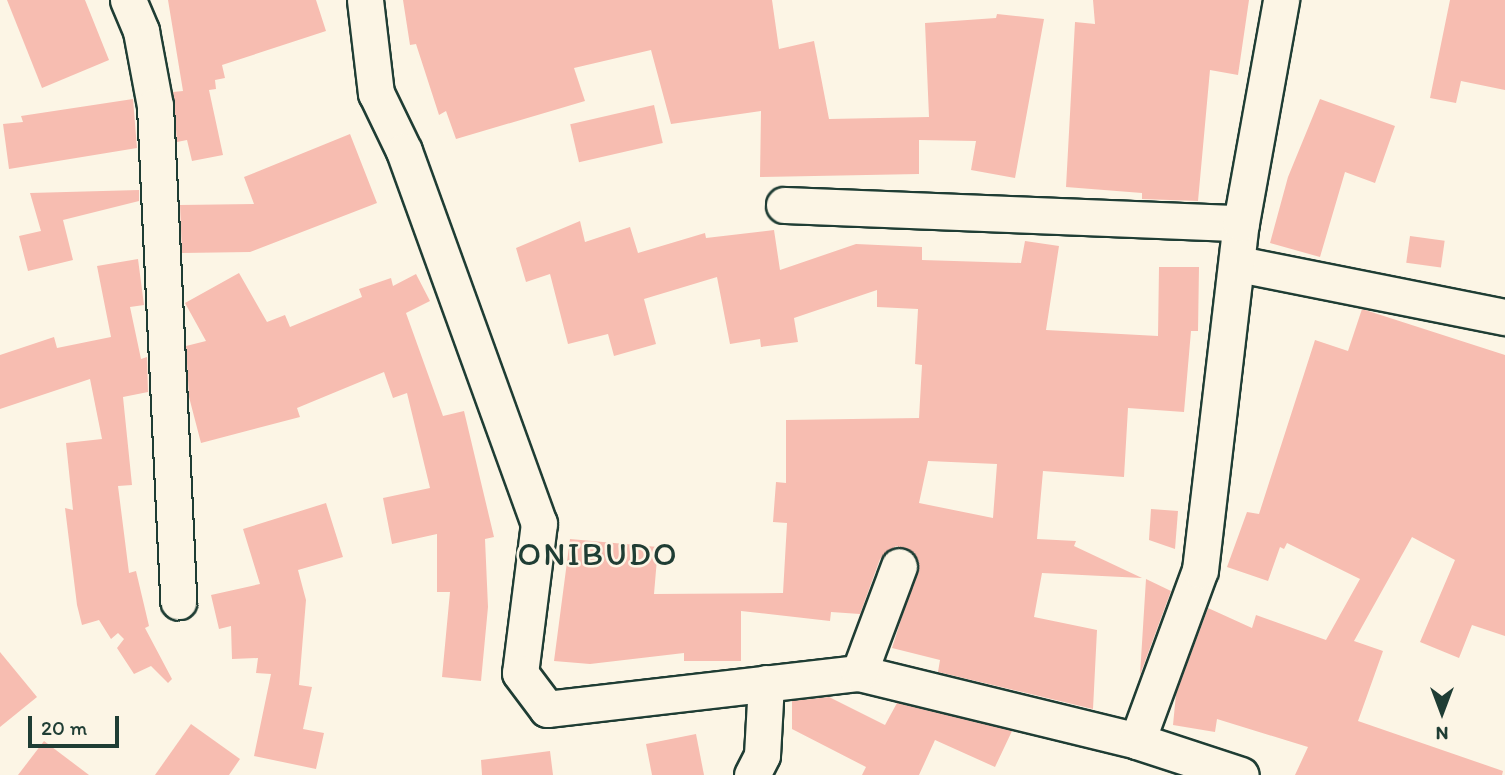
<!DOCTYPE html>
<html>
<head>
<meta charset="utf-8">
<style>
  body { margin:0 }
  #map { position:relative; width:1505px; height:775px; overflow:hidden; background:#fcf5e5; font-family:Itim,sans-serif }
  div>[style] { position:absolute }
  .building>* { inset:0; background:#f7bdb1; transform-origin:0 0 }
  .roads { filter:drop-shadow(2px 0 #1f3d34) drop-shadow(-2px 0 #1f3d34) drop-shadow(0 2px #1f3d34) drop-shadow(0 -2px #1f3d34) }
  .minor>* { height:35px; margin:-17.5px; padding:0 17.5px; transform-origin:17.5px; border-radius:17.5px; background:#fcf5e5 }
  span { translate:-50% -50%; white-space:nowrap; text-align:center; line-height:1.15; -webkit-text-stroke:5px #fcf5e5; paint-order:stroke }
  .quarter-label { font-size:33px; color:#1f3d34; letter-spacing:2px }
  .north { position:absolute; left:1407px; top:677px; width:70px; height:70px; -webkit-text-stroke:5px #fcf5e5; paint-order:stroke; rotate:180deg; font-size:19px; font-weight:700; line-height:28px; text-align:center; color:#1f3d34 }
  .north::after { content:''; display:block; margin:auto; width:24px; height:32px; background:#1f3d34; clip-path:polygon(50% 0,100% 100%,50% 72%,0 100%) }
  .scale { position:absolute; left:28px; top:716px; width:91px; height:32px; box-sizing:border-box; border:4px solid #1f3d34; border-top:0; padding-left:9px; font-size:21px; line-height:24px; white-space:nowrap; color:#1f3d34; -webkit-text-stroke:5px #fcf5e5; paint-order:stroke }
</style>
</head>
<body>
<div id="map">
  <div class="building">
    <i style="clip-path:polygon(7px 0,85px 0,109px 60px,42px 88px)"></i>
    <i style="clip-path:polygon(168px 0,316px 0,326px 31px,222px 65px,225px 78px,215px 80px,216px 89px,209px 90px,223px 155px,192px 161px,187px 140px,177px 142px,173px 92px,183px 91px)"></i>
    <i style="clip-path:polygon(403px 0,772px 0,779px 49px,814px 41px,829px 119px,929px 117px,925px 23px,996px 18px,997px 14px,1044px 19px,1015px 178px,971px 170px,976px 141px,919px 140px,919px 174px,760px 177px,761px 111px,671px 124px,651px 50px,574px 68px,585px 101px,456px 139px,446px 111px,439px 115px,416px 44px,410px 45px)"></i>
    <i style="clip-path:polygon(1093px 0,1249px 0,1238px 75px,1210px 70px,1198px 201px,1142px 199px,1142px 193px,1066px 187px,1075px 22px,1095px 24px)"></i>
    <i style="clip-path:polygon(1450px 0,1505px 0,1505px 90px,1461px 81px,1456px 103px,1430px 98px)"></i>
    <i style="clip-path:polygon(133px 99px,137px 148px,9px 169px,3px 124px,23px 122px,21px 116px)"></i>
    <i style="clip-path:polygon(1320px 99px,1395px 126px,1375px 183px,1345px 172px,1320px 257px,1270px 243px,1288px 177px)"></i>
    <i style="left:654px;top:105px;width:39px;height:86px;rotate:77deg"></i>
    <i style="clip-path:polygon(350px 134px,377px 203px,250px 252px,182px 253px,180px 205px,254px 204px,244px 177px)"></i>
    <i style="clip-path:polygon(139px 190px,139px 201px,63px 220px,73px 260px,28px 271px,19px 236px,41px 231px,30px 193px)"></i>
    <i style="clip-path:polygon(evenodd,580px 221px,585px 242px,630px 227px,638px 253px,705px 233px,706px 238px,774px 230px,780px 270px,856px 244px,922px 247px,922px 260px,1021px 263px,1025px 241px,1059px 246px,1046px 330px,1158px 336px,1159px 267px,1199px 267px,1198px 331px,1191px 331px,1184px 412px,1128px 408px,1124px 477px,1043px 471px,1037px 539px,1076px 541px,1074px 546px,1142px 578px,1042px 573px,1034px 617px,1097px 630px,1093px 709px,938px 672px,940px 660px,892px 648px,919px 563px,914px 553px,896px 546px,880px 559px,860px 614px,831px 612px,830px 621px,741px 611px,741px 661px,684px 661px,684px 653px,590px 664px,554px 661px,570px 539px,658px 547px,654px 594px,783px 593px,787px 523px,773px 522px,776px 482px,786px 483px,786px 420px,919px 418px,922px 365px,915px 364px,918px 309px,877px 307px,877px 290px,794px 318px,798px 342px,761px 347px,760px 339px,730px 344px,717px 277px,644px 299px,656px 344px,614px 356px,608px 334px,568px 344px,550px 274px,526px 282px,516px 248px,580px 221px,928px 461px,997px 464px,993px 518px,919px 503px,928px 461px)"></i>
    <i style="left:1410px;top:236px;width:35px;height:27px;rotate:8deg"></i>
    <i style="clip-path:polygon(138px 259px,144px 305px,130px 307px,141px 359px,147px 357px,148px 392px,123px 397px,132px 485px,118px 486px,129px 573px,136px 571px,149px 626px,145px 628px,172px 679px,168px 683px,151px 666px,134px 674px,117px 648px,124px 639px,118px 633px,111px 639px,99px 620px,82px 625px,77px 605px,65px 508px,73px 510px,66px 443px,102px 439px,90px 379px,0 409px,0 355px,54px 337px,57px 348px,111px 337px,97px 266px)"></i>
    <i style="clip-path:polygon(239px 273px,267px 322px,285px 315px,290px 327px,362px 297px,359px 289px,391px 278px,393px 286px,416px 274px,430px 301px,406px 313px,443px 416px,464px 411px,494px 537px,485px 539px,488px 607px,481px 681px,442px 677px,450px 592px,437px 592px,437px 534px,392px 544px,383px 498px,430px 488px,407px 393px,393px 398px,384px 372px,297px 408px,300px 417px,201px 443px,189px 397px,186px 346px,206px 341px,185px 303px)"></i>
    <i style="clip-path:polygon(1362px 309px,1505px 355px,1505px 636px,1472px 625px,1459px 658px,1420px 642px,1455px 560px,1412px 537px,1354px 641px,1383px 651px,1358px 721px,1503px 771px,1502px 775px,1295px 775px,1308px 747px,1217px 719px,1215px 732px,1173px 725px,1176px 694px,1208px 608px,1252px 628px,1256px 615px,1326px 640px,1360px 579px,1287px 543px,1284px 549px,1280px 547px,1268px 581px,1227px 567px,1247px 512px,1259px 514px,1315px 340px,1348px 351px)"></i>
    <i style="clip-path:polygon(326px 503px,343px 557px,298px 570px,306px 600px,299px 685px,312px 687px,303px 729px,324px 733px,316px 769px,254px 756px,271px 674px,256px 673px,258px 658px,232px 659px,231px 626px,219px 629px,211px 595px,260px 584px,243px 529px)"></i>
    <i style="clip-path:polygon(1151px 509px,1178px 511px,1175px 549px,1149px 540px)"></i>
    <i style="clip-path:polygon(1146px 579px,1171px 591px,1140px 675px)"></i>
    <i style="clip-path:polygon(0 652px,37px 697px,0 727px)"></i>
    <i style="clip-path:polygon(829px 697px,885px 725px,897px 703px,1012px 731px,995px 767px,935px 740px,919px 775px,862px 775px,866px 767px,792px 729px,792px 701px)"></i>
    <i style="clip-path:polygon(191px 724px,240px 759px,229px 775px,155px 775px)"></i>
    <i style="clip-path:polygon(696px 734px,704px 775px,652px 775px,646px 744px)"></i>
    <i style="clip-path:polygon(44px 741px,89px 775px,18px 775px)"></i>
    <i style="clip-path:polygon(550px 751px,553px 775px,482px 775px,481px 760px)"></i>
  </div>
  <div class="roads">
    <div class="minor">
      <i style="left:128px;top:0;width:34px;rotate:67deg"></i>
      <i style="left:141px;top:31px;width:76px;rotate:79.4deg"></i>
      <i style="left:155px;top:106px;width:496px;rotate:87.3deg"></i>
      <i style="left:365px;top:0;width:94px;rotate:83.3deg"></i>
      <i style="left:376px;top:93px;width:64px;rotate:64.2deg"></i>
      <i style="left:404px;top:151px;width:396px;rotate:70.1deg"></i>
      <i style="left:539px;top:523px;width:151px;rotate:97.2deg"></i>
      <i style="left:520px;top:673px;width:45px;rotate:53.1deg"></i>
      <i style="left:547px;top:709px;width:314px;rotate:-6.6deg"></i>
      <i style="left:859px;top:673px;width:286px;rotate:13.7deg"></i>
      <i style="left:1137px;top:741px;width:109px;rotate:18.1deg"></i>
      <i style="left:784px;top:205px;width:457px;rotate:2.3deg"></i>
      <i style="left:1239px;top:264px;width:271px;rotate:11.3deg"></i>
      <i style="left:859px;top:673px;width:114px;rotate:-69.5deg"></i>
      <i style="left:1137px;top:741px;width:182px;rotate:-69.8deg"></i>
      <i style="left:1200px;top:570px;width:349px;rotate:-83.3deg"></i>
      <i style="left:1241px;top:223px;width:227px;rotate:-79.8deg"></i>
      <i style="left:752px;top:775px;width:22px;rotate:-63deg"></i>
      <i style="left:762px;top:755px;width:72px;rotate:-86.8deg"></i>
    </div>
  </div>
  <div class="quarter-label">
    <span style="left:598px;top:554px">ONIBUDO</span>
  </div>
  <div class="north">N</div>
  <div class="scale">20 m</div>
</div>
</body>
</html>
